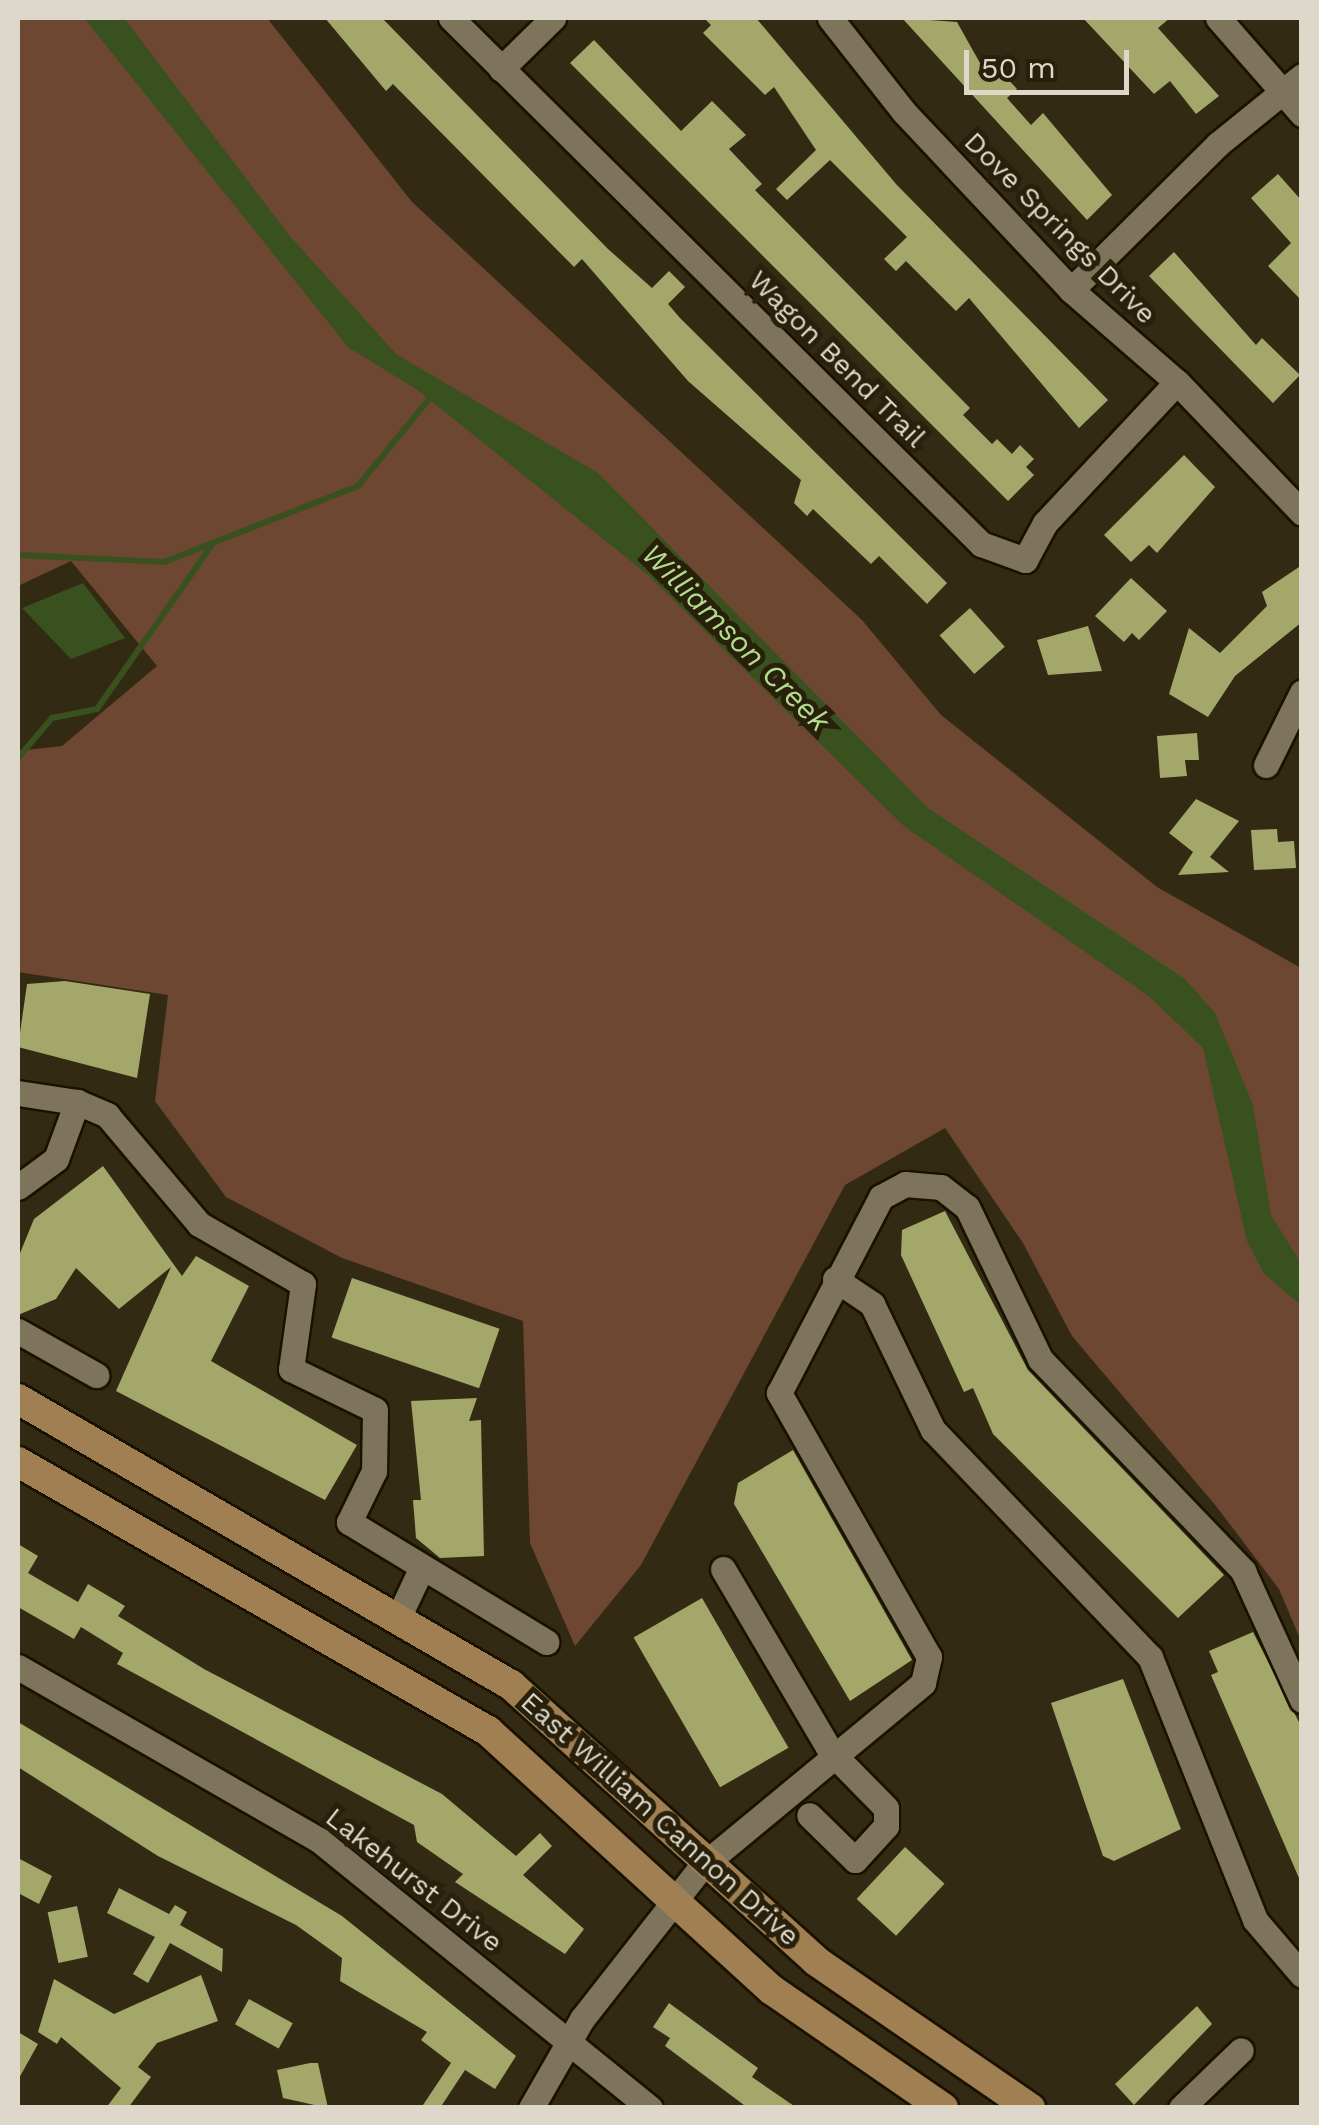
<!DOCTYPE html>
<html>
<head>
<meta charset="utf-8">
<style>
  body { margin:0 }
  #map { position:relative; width:1319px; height:2125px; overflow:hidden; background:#322a13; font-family:"Work Sans",sans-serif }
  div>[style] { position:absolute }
  .green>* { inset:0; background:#6d4732 }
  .water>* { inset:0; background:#38511e }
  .stream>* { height:6px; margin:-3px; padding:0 3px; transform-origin:3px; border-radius:3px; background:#38511e }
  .building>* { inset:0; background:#a4a76a; transform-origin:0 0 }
  .roads { filter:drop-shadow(2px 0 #1a1200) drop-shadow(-2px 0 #1a1200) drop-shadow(0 2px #1a1200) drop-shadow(0 -2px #1a1200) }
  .minor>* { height:25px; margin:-12.5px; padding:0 12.5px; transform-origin:12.5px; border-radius:12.5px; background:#7d745b }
  .major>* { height:30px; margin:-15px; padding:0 15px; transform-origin:15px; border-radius:15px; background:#a07f52 }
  span { translate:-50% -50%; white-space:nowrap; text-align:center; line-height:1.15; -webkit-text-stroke:10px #28200a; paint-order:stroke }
  .street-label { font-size:28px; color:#ddd8ca }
  .water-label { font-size:30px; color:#b3dc8e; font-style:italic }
  .frame { position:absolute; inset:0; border:20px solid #ddd8ca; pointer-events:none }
  .scale { position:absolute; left:964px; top:50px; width:165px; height:45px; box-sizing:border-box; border:5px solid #ddd8ca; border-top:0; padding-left:12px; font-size:30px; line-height:35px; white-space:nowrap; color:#ddd8ca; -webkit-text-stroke:8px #28200a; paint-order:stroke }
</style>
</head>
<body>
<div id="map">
  <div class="green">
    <i style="clip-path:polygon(18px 18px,267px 18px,412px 202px,862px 620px,941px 715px,1157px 887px,1301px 968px,1301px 1641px,1279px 1589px,1216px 1506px,1072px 1336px,1023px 1243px,945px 1128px,845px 1185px,641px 1565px,575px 1646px,530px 1543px,523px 1321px,342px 1258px,226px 1197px,155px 1101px,168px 995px,18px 972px,18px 751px,62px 746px,157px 666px,71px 561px,18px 586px)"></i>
  </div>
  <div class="water">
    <i style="clip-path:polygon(84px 18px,124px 18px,289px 235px,396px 354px,598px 473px,928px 808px,1185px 979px,1215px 1013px,1253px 1105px,1271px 1215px,1301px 1263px,1301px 1305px,1264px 1274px,1247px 1241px,1203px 1048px,1150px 997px,904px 826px,648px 575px,416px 389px,348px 347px)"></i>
    <i style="clip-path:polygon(83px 583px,125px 638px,71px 659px,22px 608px)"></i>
  </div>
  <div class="stream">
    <i style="left:18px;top:555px;width:146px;rotate:2.7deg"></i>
    <i style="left:164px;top:562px;width:208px;rotate:-21.4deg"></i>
    <i style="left:358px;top:486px;width:119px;rotate:-50.8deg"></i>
    <i style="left:18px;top:758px;width:52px;rotate:-49.6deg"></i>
    <i style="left:52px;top:718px;width:46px;rotate:-11.3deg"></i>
    <i style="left:97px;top:709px;width:199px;rotate:-55deg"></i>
  </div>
  <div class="building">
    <i style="clip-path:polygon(325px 18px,382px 18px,608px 249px,652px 288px,669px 271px,685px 287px,668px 304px,680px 318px,947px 583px,927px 604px,879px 556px,871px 564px,813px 509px,807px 516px,794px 503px,801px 480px,688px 381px,582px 259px,574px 267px,393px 84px,386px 91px)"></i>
    <i style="clip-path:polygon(704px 18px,756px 18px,896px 184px,1108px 400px,1079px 428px,969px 298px,956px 311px,906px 261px,896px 271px,884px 259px,907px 237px,830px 160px,787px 200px,776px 189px,816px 150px,774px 87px,765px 95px,703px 33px,711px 25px)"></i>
    <i style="clip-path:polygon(902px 18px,957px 22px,990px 81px,1005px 76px,1017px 89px,1007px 98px,1031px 125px,1043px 113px,1112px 195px,1087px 220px)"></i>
    <i style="clip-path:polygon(1083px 18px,1170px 18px,1158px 28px,1219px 96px,1196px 114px,1170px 81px,1154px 94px)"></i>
    <i style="clip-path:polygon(594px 40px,681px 131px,712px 101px,746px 135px,729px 149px,762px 184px,755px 190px,970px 408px,963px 415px,992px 444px,997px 439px,1012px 454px,1020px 445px,1034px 459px,1026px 467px,1034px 475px,1008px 501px,570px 63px)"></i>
    <i style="clip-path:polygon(1278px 174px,1302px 201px,1302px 301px,1268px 266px,1291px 243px,1251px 198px)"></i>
    <i style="clip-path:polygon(1174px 252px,1256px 345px,1262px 338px,1300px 375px,1273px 403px,1149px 276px)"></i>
    <i style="clip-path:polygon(1184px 455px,1215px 487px,1157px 553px,1149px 545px,1131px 562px,1104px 535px)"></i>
    <i style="clip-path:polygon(1302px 565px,1302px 622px,1235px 676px,1208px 717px,1169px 694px,1189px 628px,1220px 653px,1267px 606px,1262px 592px)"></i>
    <i style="clip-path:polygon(1131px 578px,1167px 611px,1139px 640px,1132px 633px,1124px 642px,1095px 616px)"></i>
    <i style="left:970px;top:608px;width:52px;height:41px;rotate:48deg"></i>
    <i style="clip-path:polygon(1088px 626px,1102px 671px,1048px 675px,1037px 640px)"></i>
    <i style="clip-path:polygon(1197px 733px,1199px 760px,1185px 760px,1187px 776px,1160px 778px,1157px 736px)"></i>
    <i style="clip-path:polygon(1196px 799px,1239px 821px,1210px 857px,1229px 872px,1178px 875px,1193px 852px,1169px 833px)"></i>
    <i style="clip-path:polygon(1277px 829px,1278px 842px,1294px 841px,1296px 868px,1254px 870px,1251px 830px)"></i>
    <i style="clip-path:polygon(65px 981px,150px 994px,137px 1078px,18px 1047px,27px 984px)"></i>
    <i style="clip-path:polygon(103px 1166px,182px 1276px,196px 1256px,249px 1286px,211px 1361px,357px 1445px,325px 1500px,116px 1391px,171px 1267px,119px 1309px,76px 1268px,56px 1299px,18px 1315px,18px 1258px,34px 1219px)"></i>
    <i style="clip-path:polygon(945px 1211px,1028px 1370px,1224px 1575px,1178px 1618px,993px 1434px,973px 1388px,964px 1392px,901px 1255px,902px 1230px)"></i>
    <i style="left:352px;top:1278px;width:156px;height:63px;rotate:19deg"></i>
    <i style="clip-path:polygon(477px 1398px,469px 1421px,481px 1420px,484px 1556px,440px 1558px,416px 1538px,413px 1500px,421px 1500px,411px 1401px)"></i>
    <i style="clip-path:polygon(793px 1450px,912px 1660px,850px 1701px,734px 1504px,738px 1483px)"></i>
    <i style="clip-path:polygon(18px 1544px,38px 1556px,28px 1573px,78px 1602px,88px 1584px,125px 1606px,118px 1616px,204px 1669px,442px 1794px,516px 1856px,540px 1833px,552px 1846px,523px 1875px,584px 1929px,565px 1954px,455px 1882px,463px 1874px,417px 1842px,414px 1825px,117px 1664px,123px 1653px,81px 1627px,74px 1639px,18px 1607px)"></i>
    <i style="left:702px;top:1598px;width:173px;height:79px;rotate:60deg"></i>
    <i style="clip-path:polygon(1253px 1632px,1302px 1728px,1302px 1885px,1211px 1675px,1218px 1672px,1209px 1651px)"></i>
    <i style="clip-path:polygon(1123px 1679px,1181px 1829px,1114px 1861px,1103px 1856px,1051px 1703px)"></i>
    <i style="clip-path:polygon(18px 1722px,342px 1916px,516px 2056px,495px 2089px,465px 2070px,440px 2108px,421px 2108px,451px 2063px,421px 2040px,427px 2032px,340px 1981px,342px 1958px,296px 1925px,158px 1856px,18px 1767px)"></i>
    <i style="left:905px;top:1847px;width:54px;height:71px;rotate:43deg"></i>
    <i style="clip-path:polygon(18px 1858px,52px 1876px,39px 1904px,18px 1893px)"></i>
    <i style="clip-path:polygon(119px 1888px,169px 1914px,175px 1905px,187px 1912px,180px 1925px,223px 1949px,222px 1972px,170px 1943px,148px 1983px,133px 1974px,155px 1937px,107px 1913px)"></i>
    <i style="left:77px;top:1906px;width:52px;height:30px;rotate:78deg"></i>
    <i style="clip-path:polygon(201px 1975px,218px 2021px,157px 2043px,138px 2067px,151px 2077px,128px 2108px,106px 2108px,121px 2088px,61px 2037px,57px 2044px,38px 2032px,54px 1979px,114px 2014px)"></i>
    <i style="left:249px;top:1999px;width:50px;height:29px;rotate:29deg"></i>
    <i style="clip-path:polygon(669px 2003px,758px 2068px,752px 2077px,797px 2108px,748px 2108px,665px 2046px,670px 2038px,653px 2027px)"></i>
    <i style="clip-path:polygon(1197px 2006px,1212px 2024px,1134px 2105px,1115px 2084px)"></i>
    <i style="clip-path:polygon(18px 2032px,38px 2044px,18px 2080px)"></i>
    <i style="clip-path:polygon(310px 2063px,318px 2063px,328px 2108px,283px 2098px,277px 2070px)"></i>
  </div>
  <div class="roads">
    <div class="minor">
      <i style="left:451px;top:18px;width:747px;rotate:44.78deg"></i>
      <i style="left:981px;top:544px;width:47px;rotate:20deg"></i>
      <i style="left:1025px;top:560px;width:42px;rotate:-61.6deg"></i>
      <i style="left:1045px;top:523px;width:193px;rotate:-46.9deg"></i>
      <i style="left:830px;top:18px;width:120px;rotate:51.8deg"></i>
      <i style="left:904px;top:112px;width:244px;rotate:46.8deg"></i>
      <i style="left:1071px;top:290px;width:140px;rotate:41deg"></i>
      <i style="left:1177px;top:382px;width:181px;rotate:46.3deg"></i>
      <i style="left:1218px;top:18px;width:128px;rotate:48.8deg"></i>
      <i style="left:501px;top:69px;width:73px;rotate:-44.4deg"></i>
      <i style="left:1071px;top:290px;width:207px;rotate:-44.8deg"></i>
      <i style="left:1218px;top:144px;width:108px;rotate:-39deg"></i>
      <i style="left:1266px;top:765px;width:81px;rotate:-63.7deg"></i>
      <i style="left:18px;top:1093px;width:60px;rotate:8.7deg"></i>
      <i style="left:18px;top:1187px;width:47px;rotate:-36.4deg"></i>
      <i style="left:56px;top:1159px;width:61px;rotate:-69.8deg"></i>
      <i style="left:77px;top:1102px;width:33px;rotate:23deg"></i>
      <i style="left:107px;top:1115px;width:143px;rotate:49.8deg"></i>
      <i style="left:199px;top:1224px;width:120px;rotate:30deg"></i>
      <i style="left:303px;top:1284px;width:86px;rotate:98deg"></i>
      <i style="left:291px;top:1369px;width:93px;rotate:26deg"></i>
      <i style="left:375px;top:1410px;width:61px;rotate:90.9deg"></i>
      <i style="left:374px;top:1471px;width:57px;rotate:116.1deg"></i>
      <i style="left:349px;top:1522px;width:231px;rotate:31.3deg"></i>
      <i style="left:835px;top:1279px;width:45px;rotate:34deg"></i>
      <i style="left:872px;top:1304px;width:140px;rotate:64.2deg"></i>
      <i style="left:933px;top:1430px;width:314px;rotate:46.3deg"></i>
      <i style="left:1150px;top:1657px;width:283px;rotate:68.2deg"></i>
      <i style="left:1255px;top:1920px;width:72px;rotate:49.5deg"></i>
      <i style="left:18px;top:1331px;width:90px;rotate:29.4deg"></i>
      <i style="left:723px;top:1569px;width:212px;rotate:59.5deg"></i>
      <i style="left:831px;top:1752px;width:78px;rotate:45.5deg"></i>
      <i style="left:886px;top:1808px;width:18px;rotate:90deg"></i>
      <i style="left:886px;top:1826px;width:46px;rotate:132.4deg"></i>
      <i style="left:855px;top:1860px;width:64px;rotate:-135.6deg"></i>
      <i style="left:398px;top:1618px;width:56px;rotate:-64.8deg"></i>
      <i style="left:18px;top:1667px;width:347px;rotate:29.9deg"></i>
      <i style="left:319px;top:1840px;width:426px;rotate:39deg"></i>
      <i style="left:531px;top:2108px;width:103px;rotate:-60.2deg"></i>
      <i style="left:582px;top:2019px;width:194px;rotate:-51.9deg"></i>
      <i style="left:702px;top:1866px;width:287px;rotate:-39.6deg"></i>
      <i style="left:923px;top:1683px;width:27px;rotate:-77deg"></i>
      <i style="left:929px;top:1657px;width:304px;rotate:-119.6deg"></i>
      <i style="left:779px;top:1393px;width:221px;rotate:-62.5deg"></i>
      <i style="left:881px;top:1197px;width:27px;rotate:-28deg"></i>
      <i style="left:905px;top:1184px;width:36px;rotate:5deg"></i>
      <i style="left:941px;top:1187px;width:33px;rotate:38deg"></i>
      <i style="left:967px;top:1207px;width:169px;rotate:64.3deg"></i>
      <i style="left:1040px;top:1359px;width:294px;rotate:46.2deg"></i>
      <i style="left:1243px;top:1571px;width:142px;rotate:65.4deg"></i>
      <i style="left:1181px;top:2108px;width:83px;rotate:-44deg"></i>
    </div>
    <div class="major">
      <i style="left:18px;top:1399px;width:570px;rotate:30.12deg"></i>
      <i style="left:511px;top:1685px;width:411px;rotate:42.1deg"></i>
      <i style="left:816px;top:1961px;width:260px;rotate:34.5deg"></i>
      <i style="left:18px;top:1462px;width:542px;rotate:29.78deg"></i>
      <i style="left:488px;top:1731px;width:384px;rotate:42.4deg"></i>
      <i style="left:772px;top:1990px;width:208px;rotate:34.6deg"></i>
    </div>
  </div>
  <div class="street-label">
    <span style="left:1060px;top:228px;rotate:45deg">Dove Springs Drive</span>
    <span style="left:837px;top:359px;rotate:45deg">Wagon Bend Trail</span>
    <span style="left:660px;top:1819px;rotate:42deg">East William Cannon Drive</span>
    <span style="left:414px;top:1880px;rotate:38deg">Lakehurst Drive</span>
  </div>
  <div class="water-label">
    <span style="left:736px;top:638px;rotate:45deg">Williamson Creek</span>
  </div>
  <div class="frame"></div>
  <div class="scale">50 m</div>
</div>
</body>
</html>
